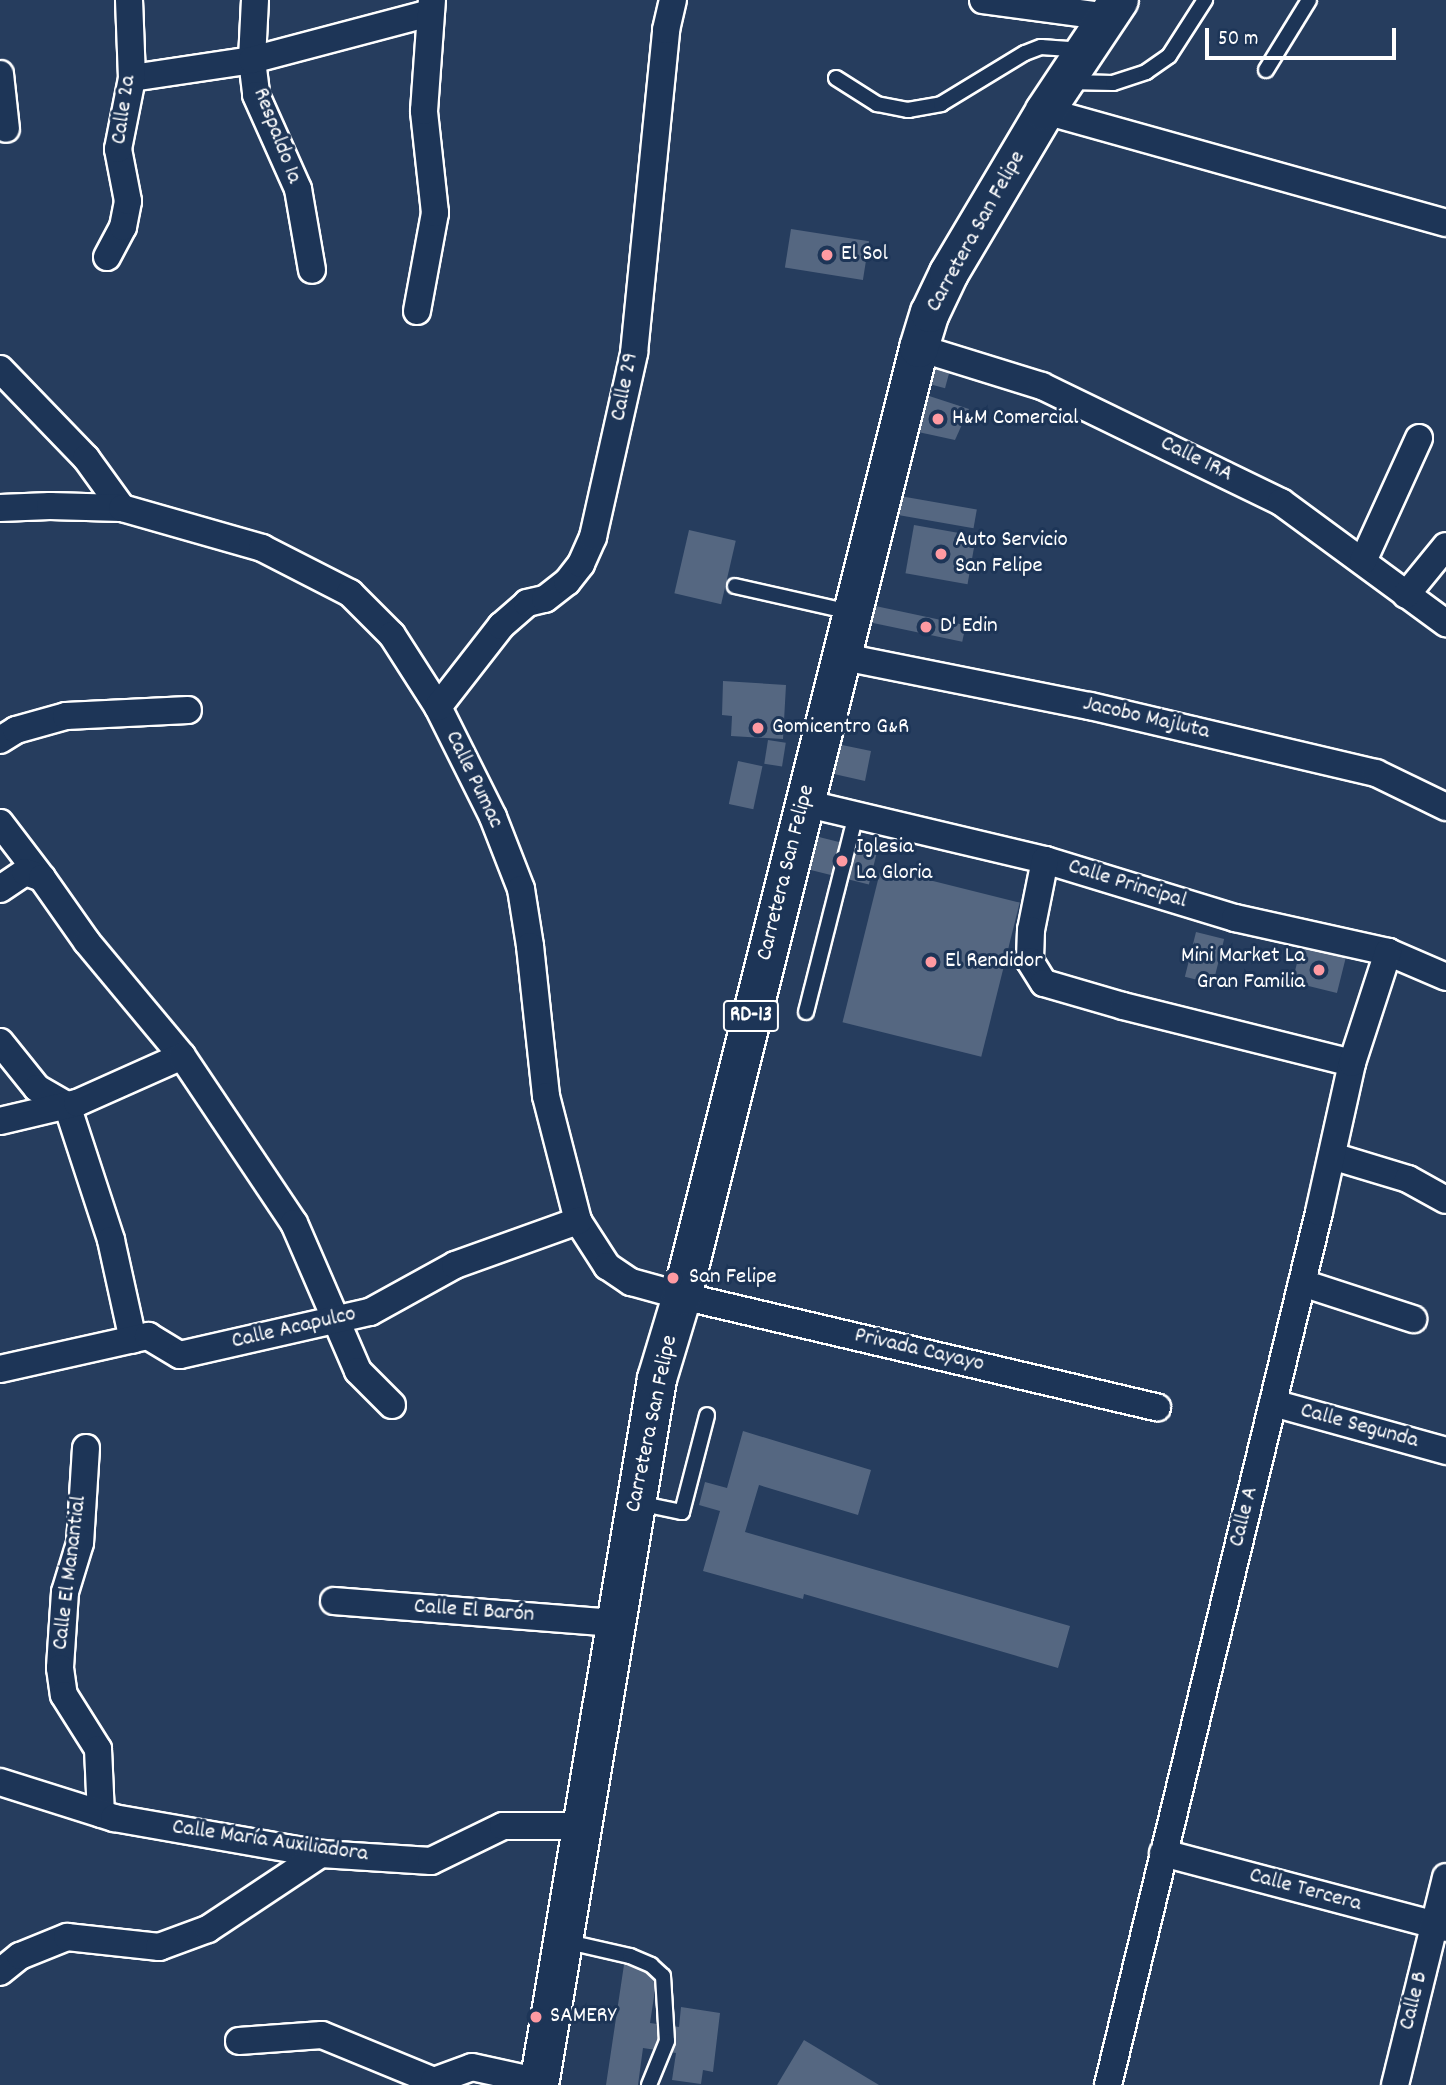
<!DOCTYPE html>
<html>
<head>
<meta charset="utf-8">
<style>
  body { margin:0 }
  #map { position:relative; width:1446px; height:2085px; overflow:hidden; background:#263d5e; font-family:Dekko,sans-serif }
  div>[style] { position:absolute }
  .building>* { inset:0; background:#556781; transform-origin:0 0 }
  .roads { filter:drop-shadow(2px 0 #fff) drop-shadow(-2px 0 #fff) drop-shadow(0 2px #fff) drop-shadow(0 -2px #fff) }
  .lane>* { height:14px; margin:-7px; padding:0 7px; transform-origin:7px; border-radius:7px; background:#1d3557 }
  .street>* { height:26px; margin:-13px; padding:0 13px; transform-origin:13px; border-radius:13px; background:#1d3557 }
  .primary>* { height:38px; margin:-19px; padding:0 19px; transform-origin:19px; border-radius:19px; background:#1d3557 }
  .dots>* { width:19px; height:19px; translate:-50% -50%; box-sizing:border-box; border:4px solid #1d3557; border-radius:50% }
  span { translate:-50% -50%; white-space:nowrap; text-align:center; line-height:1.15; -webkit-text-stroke:6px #1d3557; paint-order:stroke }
  .shield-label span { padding:2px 5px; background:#1d3557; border:2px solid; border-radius:5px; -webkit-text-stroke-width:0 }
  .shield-label { font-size:21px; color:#fff; font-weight:700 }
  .street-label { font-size:23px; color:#fff }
  .poi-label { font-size:23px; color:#fff }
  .left { translate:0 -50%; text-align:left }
  .right { translate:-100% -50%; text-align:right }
  .scale { position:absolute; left:1205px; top:28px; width:191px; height:32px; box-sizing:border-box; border:4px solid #fff; border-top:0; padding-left:9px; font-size:21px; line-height:24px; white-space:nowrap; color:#fff; -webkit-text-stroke:5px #1d3557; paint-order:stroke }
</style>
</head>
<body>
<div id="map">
  <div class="building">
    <i style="left:791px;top:229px;width:79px;height:39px;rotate:9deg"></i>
    <i style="left:928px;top:363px;width:23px;height:20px;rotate:15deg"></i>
    <i style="clip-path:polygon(920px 393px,969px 409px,955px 440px,909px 430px)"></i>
    <i style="left:900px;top:496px;width:78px;height:19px;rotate:10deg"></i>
    <i style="left:914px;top:525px;width:63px;height:49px;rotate:10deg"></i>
    <i style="left:689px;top:530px;width:48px;height:65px;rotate:13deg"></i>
    <i style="left:866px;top:604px;width:102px;height:17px;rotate:12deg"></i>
    <i style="clip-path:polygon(723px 681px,786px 685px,783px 739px,731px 736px,732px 716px,722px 715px)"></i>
    <i style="clip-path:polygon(836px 731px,845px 733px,842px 745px,871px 751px,865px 781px,834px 774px,840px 745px,833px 743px)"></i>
    <i style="left:768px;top:740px;width:18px;height:24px;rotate:9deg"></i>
    <i style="left:738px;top:761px;width:25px;height:44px;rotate:12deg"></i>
    <i style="left:815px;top:836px;width:64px;height:34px;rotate:14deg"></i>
    <i style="left:881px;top:868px;width:143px;height:159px;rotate:14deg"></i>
    <i style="left:1196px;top:932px;width:29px;height:46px;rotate:14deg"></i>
    <i style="left:1301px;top:947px;width:46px;height:36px;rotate:14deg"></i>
    <i style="clip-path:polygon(743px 1431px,871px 1470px,858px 1515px,759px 1485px,745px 1532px,1070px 1626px,1058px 1668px,804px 1594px,803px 1599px,703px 1571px,720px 1511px,699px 1505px,705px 1482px,727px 1488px)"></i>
    <i style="clip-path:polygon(625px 1958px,659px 1964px,650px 2023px,679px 2027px,681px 2007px,720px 2013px,713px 2072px,703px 2070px,701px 2084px,672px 2080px,676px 2053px,643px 2048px,638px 2085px,606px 2085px)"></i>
    <i style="clip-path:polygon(804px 2040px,879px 2085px,777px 2085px)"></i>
  </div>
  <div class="roads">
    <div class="lane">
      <i style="left:1266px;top:70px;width:82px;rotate:-58.4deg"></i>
      <i style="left:836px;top:78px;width:49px;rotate:32.4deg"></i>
      <i style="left:877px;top:104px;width:32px;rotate:11deg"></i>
      <i style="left:908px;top:110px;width:34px;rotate:-10deg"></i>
      <i style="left:941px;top:104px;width:98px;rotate:-31.3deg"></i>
      <i style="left:1025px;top:53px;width:17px;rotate:-21deg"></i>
      <i style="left:1041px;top:47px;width:42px;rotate:4.1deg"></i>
      <i style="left:1069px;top:82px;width:44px;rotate:1.3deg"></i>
      <i style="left:1113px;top:83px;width:35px;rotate:-18deg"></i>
      <i style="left:1146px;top:72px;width:28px;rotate:-35deg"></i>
      <i style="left:1169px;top:56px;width:67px;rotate:-57.3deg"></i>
      <i style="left:735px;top:586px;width:118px;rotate:12.7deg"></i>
      <i style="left:806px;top:1012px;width:203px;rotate:-75.8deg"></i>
      <i style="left:638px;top:1503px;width:45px;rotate:11.6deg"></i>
      <i style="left:682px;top:1512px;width:100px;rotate:-75.5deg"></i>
      <i style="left:564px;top:1941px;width:68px;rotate:12.8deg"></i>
      <i style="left:630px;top:1956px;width:23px;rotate:23deg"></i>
      <i style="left:651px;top:1965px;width:16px;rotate:43deg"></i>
      <i style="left:663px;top:1976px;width:65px;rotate:86.5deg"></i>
      <i style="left:667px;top:2041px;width:48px;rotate:112.2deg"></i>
    </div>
    <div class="street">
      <i style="left:255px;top:0;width:60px;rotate:92.9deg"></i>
      <i style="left:252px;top:60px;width:35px;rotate:83deg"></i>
      <i style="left:256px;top:95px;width:103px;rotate:65.9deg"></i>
      <i style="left:298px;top:189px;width:82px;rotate:80.2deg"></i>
      <i style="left:983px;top:0;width:126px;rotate:7.7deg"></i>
      <i style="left:0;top:74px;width:55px;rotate:83.8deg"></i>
      <i style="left:132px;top:78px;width:121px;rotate:-8.5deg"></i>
      <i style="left:252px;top:60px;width:184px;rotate:-14.8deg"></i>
      <i style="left:1045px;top:111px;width:416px;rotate:15.6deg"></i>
      <i style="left:107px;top:257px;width:34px;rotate:-62deg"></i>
      <i style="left:123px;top:227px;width:26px;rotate:-79deg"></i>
      <i style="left:128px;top:201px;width:53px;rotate:-100.9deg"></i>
      <i style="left:118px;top:149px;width:72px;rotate:-78.8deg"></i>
      <i style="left:132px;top:78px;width:78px;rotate:-92.2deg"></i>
      <i style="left:417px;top:311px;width:100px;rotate:-79.6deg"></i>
      <i style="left:435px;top:213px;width:103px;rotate:-96.2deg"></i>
      <i style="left:424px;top:111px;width:111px;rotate:-85.9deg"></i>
      <i style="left:919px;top:348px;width:129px;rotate:17.2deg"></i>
      <i style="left:1042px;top:386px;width:266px;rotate:25.9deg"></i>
      <i style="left:1281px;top:502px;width:205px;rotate:36.3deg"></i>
      <i style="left:0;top:369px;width:124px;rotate:46deg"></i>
      <i style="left:86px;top:458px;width:62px;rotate:54.2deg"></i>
      <i style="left:0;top:508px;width:50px;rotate:-2.3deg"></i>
      <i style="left:50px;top:506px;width:72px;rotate:1.6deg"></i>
      <i style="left:122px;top:508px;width:146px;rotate:15.9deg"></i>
      <i style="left:262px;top:548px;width:99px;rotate:27.1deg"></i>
      <i style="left:350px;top:593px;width:59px;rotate:45deg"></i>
      <i style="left:392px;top:635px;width:85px;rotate:57.4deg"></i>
      <i style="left:438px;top:707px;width:123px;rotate:63.4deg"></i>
      <i style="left:493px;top:817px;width:77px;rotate:68.7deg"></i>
      <i style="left:521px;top:889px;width:58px;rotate:81deg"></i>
      <i style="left:530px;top:946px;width:151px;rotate:83.9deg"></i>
      <i style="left:546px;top:1096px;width:129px;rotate:75.6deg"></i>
      <i style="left:578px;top:1221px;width:54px;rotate:57.2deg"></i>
      <i style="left:607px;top:1266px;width:29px;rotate:34deg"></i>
      <i style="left:631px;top:1282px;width:53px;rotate:15.4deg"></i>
      <i style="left:682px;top:1296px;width:488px;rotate:13.2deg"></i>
      <i style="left:1363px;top:561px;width:135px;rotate:-65.5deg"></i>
      <i style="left:1406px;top:595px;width:63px;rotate:-50.8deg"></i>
      <i style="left:839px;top:656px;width:256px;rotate:11.3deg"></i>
      <i style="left:1090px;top:706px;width:294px;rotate:13.2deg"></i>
      <i style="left:1376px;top:773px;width:78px;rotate:25.9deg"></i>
      <i style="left:438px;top:707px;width:103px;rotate:-52.1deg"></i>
      <i style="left:501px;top:626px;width:35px;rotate:-41deg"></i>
      <i style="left:527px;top:603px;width:18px;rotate:-13deg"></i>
      <i style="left:545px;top:599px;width:28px;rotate:-38deg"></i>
      <i style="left:567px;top:582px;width:23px;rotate:-52deg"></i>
      <i style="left:581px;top:564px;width:30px;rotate:-66deg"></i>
      <i style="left:593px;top:537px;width:189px;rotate:-77.4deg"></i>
      <i style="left:634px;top:353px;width:325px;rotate:-84.3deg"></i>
      <i style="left:666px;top:30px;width:31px;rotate:-77deg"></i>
      <i style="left:0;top:740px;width:19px;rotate:-32deg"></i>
      <i style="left:16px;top:730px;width:52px;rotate:-15.6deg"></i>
      <i style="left:66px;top:716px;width:122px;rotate:-2.8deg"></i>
      <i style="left:804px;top:803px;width:248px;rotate:13.3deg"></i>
      <i style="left:1045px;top:860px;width:199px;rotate:17deg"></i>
      <i style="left:1235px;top:918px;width:157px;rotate:12.5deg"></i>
      <i style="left:1388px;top:952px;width:63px;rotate:23.3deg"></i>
      <i style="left:0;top:823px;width:69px;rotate:52.6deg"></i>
      <i style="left:1045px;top:860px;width:71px;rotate:101.3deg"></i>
      <i style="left:1031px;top:930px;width:31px;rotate:92deg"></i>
      <i style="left:1030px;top:961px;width:26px;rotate:58deg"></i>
      <i style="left:1044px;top:983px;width:82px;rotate:16.2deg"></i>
      <i style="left:1123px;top:1006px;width:236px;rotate:14deg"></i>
      <i style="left:0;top:889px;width:30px;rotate:-34deg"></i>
      <i style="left:25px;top:872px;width:18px;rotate:19deg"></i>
      <i style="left:42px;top:878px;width:78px;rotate:54.9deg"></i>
      <i style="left:87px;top:942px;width:148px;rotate:50.2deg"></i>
      <i style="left:0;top:1042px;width:59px;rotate:51.2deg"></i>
      <i style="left:37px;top:1088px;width:34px;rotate:30deg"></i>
      <i style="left:67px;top:1105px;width:142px;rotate:71.9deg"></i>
      <i style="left:111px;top:1240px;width:102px;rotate:77.6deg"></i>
      <i style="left:0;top:1121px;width:79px;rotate:-13.2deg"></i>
      <i style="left:77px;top:1103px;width:115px;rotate:-24.1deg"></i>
      <i style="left:182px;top:1056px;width:201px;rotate:56.2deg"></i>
      <i style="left:294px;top:1223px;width:161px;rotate:66.6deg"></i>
      <i style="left:358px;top:1371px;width:48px;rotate:45deg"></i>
      <i style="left:1332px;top:1156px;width:79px;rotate:16.8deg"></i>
      <i style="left:1408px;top:1179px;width:43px;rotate:28.9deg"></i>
      <i style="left:1302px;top:1283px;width:117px;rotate:18deg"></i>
      <i style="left:0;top:1369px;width:152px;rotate:-12.6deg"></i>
      <i style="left:148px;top:1336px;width:37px;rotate:31deg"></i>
      <i style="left:180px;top:1355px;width:195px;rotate:-12.8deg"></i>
      <i style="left:370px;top:1312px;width:97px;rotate:-28.9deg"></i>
      <i style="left:455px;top:1265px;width:131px;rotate:-19.7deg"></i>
      <i style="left:1273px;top:1403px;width:180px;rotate:15.5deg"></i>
      <i style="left:86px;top:1448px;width:95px;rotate:93.6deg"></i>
      <i style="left:80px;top:1543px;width:51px;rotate:107deg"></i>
      <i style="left:65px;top:1592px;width:76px;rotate:93.8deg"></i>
      <i style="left:60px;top:1668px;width:27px;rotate:82deg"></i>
      <i style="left:64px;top:1695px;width:64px;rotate:57.8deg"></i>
      <i style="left:98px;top:1749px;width:65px;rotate:87.4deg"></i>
      <i style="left:334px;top:1601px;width:281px;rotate:4.5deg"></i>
      <i style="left:0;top:1782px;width:120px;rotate:17.5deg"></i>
      <i style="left:114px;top:1818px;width:210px;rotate:9.9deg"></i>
      <i style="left:321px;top:1854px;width:110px;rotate:3.6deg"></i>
      <i style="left:431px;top:1861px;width:80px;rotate:-25.9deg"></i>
      <i style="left:503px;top:1826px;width:78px"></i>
      <i style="left:1163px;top:1853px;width:293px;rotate:14.8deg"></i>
      <i style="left:0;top:1972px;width:26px;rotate:-39deg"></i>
      <i style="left:20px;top:1956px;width:51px;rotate:-22deg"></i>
      <i style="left:67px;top:1937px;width:93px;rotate:6.2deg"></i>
      <i style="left:159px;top:1947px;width:52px;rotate:-20.2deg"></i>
      <i style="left:208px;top:1929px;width:136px;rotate:-33.6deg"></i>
      <i style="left:239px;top:2041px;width:83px;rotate:-4.1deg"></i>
      <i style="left:322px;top:2035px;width:121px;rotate:22.3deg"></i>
      <i style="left:434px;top:2081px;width:40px;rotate:-20.2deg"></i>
      <i style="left:472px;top:2067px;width:70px;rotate:12.4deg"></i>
      <i style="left:1108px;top:2085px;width:898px;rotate:-76.41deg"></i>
      <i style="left:1319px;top:1212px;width:153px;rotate:-77.5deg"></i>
      <i style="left:1352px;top:1063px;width:117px;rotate:-72deg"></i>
      <i style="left:1395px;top:2085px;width:214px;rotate:-76.2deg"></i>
    </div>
    <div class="primary">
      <i style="left:539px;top:2085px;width:716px;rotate:-80.51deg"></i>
      <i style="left:657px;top:1379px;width:87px;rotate:-73.2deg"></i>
      <i style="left:682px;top:1296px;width:977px;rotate:-75.96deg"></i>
      <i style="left:919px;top:348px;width:37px;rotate:-73deg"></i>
      <i style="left:930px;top:313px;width:44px;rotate:-64.6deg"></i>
      <i style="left:949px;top:273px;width:188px;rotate:-59.3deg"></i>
      <i style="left:1045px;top:111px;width:133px;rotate:-56.3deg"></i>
    </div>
  </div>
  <div class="dots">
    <i style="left:827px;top:255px;background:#ff9aa2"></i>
    <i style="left:938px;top:419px;background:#ff9aa2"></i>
    <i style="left:941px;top:554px;background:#ff9aa2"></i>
    <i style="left:926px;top:627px;background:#ff9aa2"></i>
    <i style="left:758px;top:728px;background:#ff9aa2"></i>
    <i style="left:842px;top:861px;background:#ff9aa2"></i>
    <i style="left:931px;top:962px;background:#ff9aa2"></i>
    <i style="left:1319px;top:970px;background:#ff9aa2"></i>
    <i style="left:673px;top:1278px;background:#ff9aa2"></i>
    <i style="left:536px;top:2017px;background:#ff9aa2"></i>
  </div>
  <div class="shield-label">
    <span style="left:751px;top:1016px">RD-13</span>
  </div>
  <div class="street-label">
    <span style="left:125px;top:110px;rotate:-82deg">Calle 2a</span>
    <span style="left:276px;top:136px;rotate:69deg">Respaldo 1a</span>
    <span style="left:977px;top:232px;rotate:-61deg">Carretera San Felipe</span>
    <span style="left:626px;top:387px;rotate:-79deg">Calle 29</span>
    <span style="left:1196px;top:460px;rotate:26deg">Calle 1RA</span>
    <span style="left:1146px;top:719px;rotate:13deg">Jacobo Majluta</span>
    <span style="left:473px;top:780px;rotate:64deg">Calle Pumac</span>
    <span style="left:787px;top:873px;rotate:-76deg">Carretera San Felipe</span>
    <span style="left:1127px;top:885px;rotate:17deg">Calle Principal</span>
    <span style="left:294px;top:1329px;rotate:-13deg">Calle Acapulco</span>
    <span style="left:919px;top:1351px;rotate:13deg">Privada Cayayo</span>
    <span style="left:653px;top:1424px;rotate:-78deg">Carretera San Felipe</span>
    <span style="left:1359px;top:1427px;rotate:15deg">Calle Segunda</span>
    <span style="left:1245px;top:1517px;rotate:-76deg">Calle A</span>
    <span style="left:71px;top:1573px;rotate:-83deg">Calle El Manantial</span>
    <span style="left:474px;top:1612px;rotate:4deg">Calle El Barón</span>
    <span style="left:270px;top:1842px;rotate:8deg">Calle María Auxiliadora</span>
    <span style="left:1305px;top:1891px;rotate:15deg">Calle Tercera</span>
    <span style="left:1415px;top:2001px;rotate:-76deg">Calle B</span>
  </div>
  <div class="poi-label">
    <span class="left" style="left:841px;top:255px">El Sol</span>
    <span class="left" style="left:952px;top:419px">H&amp;M Comercial</span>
    <span class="left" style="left:955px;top:554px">Auto Servicio<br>San Felipe</span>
    <span class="left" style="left:940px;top:627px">D' Edin</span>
    <span class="left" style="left:772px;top:728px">Gomicentro G&amp;R</span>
    <span class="left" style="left:856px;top:861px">Iglesia<br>La Gloria</span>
    <span class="right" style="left:1305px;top:970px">Mini Market La<br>Gran Familia</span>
    <span class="left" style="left:945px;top:962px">El Rendidor</span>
    <span class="left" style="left:689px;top:1278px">San Felipe</span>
    <span class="left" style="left:550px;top:2017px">SAMERY</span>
  </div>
  <div class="scale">50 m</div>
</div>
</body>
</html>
